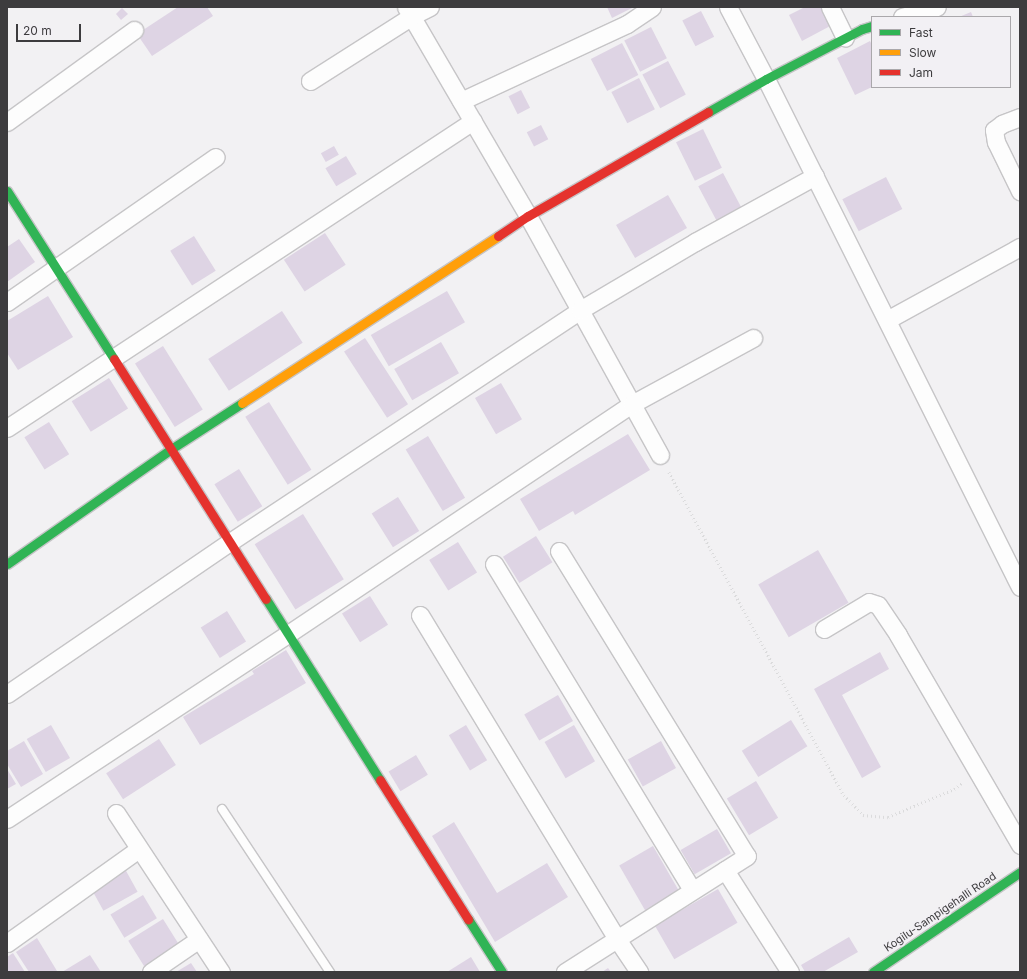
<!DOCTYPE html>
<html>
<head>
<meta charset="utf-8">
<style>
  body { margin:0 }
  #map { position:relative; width:1027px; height:979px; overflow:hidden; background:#f2f1f3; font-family:Inter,sans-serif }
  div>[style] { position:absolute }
  .building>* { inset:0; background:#ded4e4; transform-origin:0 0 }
  .path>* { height:2.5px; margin-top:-1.25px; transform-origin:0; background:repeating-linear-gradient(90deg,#dbdbdc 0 1px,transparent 0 4px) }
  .roads { filter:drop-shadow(1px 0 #c6c5c7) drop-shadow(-1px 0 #c6c5c7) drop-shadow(0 1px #c6c5c7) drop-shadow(0 -1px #c6c5c7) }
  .lane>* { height:8px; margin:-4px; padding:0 4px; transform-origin:4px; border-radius:4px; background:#fdfdfd }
  .street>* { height:17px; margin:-8.5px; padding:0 8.5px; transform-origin:8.5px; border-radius:8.5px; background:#fdfdfd }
  .fast>* { height:9px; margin:-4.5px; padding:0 4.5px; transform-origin:4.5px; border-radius:4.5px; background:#30b455 }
  .slow>* { height:9px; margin:-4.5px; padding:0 4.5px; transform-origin:4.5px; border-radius:4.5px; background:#ff9f0a }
  .jam>* { height:9px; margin:-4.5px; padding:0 4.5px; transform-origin:4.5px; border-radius:4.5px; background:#e5322d }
  span { translate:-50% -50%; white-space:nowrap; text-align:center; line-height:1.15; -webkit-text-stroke:3.5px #f2f0f4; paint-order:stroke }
  .street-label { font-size:11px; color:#3d3c3e }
  .frame { position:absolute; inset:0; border:8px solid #3d3c3e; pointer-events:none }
  .legend { position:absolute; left:871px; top:16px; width:140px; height:72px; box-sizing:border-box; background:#f2f0f4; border:1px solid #aaa8ab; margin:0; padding:5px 7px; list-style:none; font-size:12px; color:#3d3c3e }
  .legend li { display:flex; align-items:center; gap:8px; height:20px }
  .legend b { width:20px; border:1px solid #aaa8ab }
  .scale { position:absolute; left:16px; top:24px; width:65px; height:18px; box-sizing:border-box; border:2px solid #3d3c3e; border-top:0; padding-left:5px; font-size:12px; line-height:14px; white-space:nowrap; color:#3d3c3e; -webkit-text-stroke:3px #f2f0f4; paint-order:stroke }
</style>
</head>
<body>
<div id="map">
  <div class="building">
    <i style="clip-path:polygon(178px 7px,207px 7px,213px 16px,152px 56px,137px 34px)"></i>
    <i style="clip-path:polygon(607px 7px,634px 7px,612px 18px)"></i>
    <i style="clip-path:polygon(805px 7px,825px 7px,834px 24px,802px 41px,789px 15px)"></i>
    <i style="clip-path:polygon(122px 8px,128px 14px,121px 20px,116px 14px)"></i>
    <i style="left:701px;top:11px;width:29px;height:21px;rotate:63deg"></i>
    <i style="clip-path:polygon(971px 12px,973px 17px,959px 17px)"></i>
    <i style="left:651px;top:27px;width:35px;height:30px;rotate:63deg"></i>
    <i style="clip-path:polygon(870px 41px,872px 45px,872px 87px,855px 95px,837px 58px)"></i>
    <i style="left:622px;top:43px;width:36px;height:35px;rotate:63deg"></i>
    <i style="left:668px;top:61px;width:38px;height:29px;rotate:62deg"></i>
    <i style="left:639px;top:78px;width:35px;height:31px;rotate:63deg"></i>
    <i style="left:521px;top:90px;width:20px;height:14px;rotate:63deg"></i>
    <i style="left:541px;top:125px;width:16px;height:16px;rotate:63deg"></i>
    <i style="left:703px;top:129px;width:43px;height:30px;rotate:64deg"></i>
    <i style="left:334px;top:146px;width:10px;height:15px;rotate:61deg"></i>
    <i style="left:346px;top:156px;width:21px;height:24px;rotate:59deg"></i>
    <i style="left:723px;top:173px;width:45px;height:28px;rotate:62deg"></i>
    <i style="left:886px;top:177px;width:36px;height:49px;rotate:63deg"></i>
    <i style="left:668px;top:195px;width:38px;height:60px;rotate:60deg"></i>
    <i style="left:325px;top:233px;width:38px;height:49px;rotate:57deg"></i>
    <i style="left:194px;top:236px;width:41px;height:28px;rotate:58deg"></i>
    <i style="clip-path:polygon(19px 239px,35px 262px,7px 282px,7px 247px)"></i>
    <i style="left:447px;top:291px;width:36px;height:88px;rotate:60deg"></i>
    <i style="clip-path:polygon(48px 296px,73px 337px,18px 370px,7px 353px,7px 321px)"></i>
    <i style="left:282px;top:311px;width:38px;height:88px;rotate:57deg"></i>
    <i style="left:365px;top:338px;width:79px;height:25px;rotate:57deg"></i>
    <i style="left:441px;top:342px;width:36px;height:54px;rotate:60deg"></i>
    <i style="left:163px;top:346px;width:75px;height:33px;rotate:58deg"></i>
    <i style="left:109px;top:378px;width:36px;height:44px;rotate:58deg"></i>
    <i style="left:501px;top:383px;width:42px;height:30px;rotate:60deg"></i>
    <i style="left:269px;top:402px;width:80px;height:28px;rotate:58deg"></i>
    <i style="left:49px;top:422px;width:38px;height:29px;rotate:58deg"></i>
    <i style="clip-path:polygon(628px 434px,650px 470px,575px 515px,573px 511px,539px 531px,520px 499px)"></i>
    <i style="left:428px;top:436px;width:72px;height:26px;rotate:59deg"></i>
    <i style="left:239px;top:469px;width:44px;height:29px;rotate:58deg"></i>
    <i style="left:398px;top:497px;width:40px;height:31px;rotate:58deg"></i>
    <i style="left:303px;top:514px;width:77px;height:57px;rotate:58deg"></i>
    <i style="left:536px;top:536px;width:31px;height:39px;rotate:58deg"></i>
    <i style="left:458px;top:542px;width:36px;height:34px;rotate:58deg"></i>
    <i style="left:818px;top:550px;width:61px;height:69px;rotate:60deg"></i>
    <i style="left:370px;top:596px;width:34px;height:33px;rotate:58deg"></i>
    <i style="left:227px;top:611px;width:36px;height:31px;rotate:58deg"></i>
    <i style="clip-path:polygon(286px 650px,306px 683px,200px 745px,183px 717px,254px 674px,252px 671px)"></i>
    <i style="clip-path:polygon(880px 652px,889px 669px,842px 695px,881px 767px,862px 778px,814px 689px)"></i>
    <i style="left:558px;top:695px;width:30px;height:39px;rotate:60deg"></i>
    <i style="left:791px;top:720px;width:31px;height:58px;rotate:58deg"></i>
    <i style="left:51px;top:725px;width:38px;height:28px;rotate:60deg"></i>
    <i style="left:466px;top:725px;width:41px;height:20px;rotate:59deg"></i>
    <i style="left:574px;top:725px;width:42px;height:34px;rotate:60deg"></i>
    <i style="left:159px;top:739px;width:31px;height:63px;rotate:57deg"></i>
    <i style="clip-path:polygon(24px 741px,43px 774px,21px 787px,7px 764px,7px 751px)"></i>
    <i style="left:661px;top:741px;width:31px;height:38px;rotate:61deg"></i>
    <i style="left:416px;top:755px;width:23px;height:32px;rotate:59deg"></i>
    <i style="clip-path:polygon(7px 769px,16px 784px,7px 789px)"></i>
    <i style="left:756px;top:781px;width:43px;height:34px;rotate:59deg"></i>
    <i style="clip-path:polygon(454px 822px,497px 893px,547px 863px,568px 897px,495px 942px,432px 836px)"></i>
    <i style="left:717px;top:829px;width:28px;height:42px;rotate:60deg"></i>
    <i style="left:653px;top:846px;width:52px;height:39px;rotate:60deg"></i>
    <i style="left:125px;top:869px;width:26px;height:39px;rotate:61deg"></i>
    <i style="left:718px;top:889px;width:39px;height:73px;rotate:60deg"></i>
    <i style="left:143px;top:895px;width:27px;height:38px;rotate:59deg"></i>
    <i style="left:163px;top:919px;width:31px;height:41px;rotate:58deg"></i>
    <i style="clip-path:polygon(849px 937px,858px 952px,823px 972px,805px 972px,801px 965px)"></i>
    <i style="clip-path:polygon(37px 938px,57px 971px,55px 972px,29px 972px,16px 952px)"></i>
    <i style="clip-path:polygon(13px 953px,25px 972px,7px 972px,7px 957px)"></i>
    <i style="clip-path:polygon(90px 955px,101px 972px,62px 972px)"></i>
    <i style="clip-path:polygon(471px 957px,480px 972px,447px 972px)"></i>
    <i style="clip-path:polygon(191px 963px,197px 972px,176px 972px)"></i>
    <i style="clip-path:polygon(608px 968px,611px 972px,602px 972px)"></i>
  </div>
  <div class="path">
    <i style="left:669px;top:472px;width:367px;rotate:61.6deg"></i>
    <i style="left:844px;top:795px;width:28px;rotate:46deg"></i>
    <i style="left:863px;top:815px;width:25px;rotate:5deg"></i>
    <i style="left:888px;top:817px;width:72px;rotate:-23deg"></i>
    <i style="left:954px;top:789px;width:11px;rotate:-38deg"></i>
  </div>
  <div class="roads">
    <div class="lane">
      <i style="left:222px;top:809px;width:196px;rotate:56.5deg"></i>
    </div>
    <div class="street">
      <i style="left:406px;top:7px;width:242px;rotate:59.7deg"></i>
      <i style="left:528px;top:216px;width:273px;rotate:61.1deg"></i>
      <i style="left:728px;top:7px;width:81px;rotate:62.2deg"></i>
      <i style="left:766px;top:79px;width:568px;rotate:63.43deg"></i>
      <i style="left:830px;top:7px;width:34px;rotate:64deg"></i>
      <i style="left:902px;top:17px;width:36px;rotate:-16deg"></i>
      <i style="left:310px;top:81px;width:121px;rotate:-32.5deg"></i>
      <i style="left:412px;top:16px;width:20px;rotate:-27deg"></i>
      <i style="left:461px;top:101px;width:183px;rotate:-24.9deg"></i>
      <i style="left:627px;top:24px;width:30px;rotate:-34deg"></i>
      <i style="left:1020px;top:117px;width:19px;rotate:159deg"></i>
      <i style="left:1002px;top:124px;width:10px;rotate:143deg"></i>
      <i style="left:994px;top:130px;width:12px;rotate:81deg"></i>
      <i style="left:996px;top:142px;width:55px;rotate:63.9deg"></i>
      <i style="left:7px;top:122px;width:157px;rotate:-35.9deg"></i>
      <i style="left:7px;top:302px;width:254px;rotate:-34.8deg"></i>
      <i style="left:887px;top:320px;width:152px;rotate:-28.8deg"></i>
      <i style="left:7px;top:428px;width:558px;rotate:-33.38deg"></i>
      <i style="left:559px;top:551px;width:358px;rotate:58.4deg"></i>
      <i style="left:747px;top:856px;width:216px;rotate:147.5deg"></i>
      <i style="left:494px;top:564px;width:381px;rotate:58.7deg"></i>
      <i style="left:420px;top:615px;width:379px;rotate:58.7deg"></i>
      <i style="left:617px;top:939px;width:40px;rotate:56deg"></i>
      <i style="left:824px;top:629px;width:52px;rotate:-31deg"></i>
      <i style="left:869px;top:602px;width:9px;rotate:18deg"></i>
      <i style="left:878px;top:605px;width:36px;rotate:56deg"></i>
      <i style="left:898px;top:635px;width:243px;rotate:59.8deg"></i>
      <i style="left:7px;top:694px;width:270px;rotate:-34.3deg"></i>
      <i style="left:230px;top:542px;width:420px;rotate:-33.5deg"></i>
      <i style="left:580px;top:310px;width:134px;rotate:-30.6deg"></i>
      <i style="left:695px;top:242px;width:137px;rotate:-28.8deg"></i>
      <i style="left:116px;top:813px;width:191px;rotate:56.6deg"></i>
      <i style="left:7px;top:819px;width:336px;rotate:-33.4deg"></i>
      <i style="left:288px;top:634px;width:414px;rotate:-33.8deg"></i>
      <i style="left:632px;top:404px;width:138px;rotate:-28.6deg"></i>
      <i style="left:725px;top:870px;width:121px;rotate:57.5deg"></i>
      <i style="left:7px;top:943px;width:162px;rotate:-35.5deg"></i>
      <i style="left:151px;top:972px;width:58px;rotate:-34.5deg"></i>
    </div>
    <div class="fast">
      <i style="left:708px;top:112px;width:67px;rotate:-29.6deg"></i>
      <i style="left:766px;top:79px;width:108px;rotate:-27.5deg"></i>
      <i style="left:862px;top:29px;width:10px;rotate:-17deg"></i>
      <i style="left:7px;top:191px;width:199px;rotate:57.5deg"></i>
      <i style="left:7px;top:564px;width:200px;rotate:-35deg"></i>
      <i style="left:171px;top:449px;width:85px;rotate:-32.9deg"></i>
      <i style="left:266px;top:599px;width:214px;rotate:57.8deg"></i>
      <i style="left:468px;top:919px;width:63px;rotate:57.3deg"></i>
      <i style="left:873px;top:972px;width:178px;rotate:-34.2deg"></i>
    </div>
    <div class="slow">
      <i style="left:242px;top:403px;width:306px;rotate:-33.1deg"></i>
    </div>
    <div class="jam">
      <i style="left:498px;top:236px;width:36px;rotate:-34deg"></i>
      <i style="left:528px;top:216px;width:208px;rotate:-30deg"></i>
      <i style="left:114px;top:359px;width:284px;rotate:57.7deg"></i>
      <i style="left:380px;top:780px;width:165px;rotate:57.7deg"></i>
    </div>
  </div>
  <div class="street-label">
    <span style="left:940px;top:912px;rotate:-34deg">Kogilu-Sampigehalli Road</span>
  </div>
  <div class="frame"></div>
  <ul class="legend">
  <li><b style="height:5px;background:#30b455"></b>Fast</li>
  <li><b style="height:5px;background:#ff9f0a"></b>Slow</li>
  <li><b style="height:5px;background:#e5322d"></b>Jam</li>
  </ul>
  <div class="scale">20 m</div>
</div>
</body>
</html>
